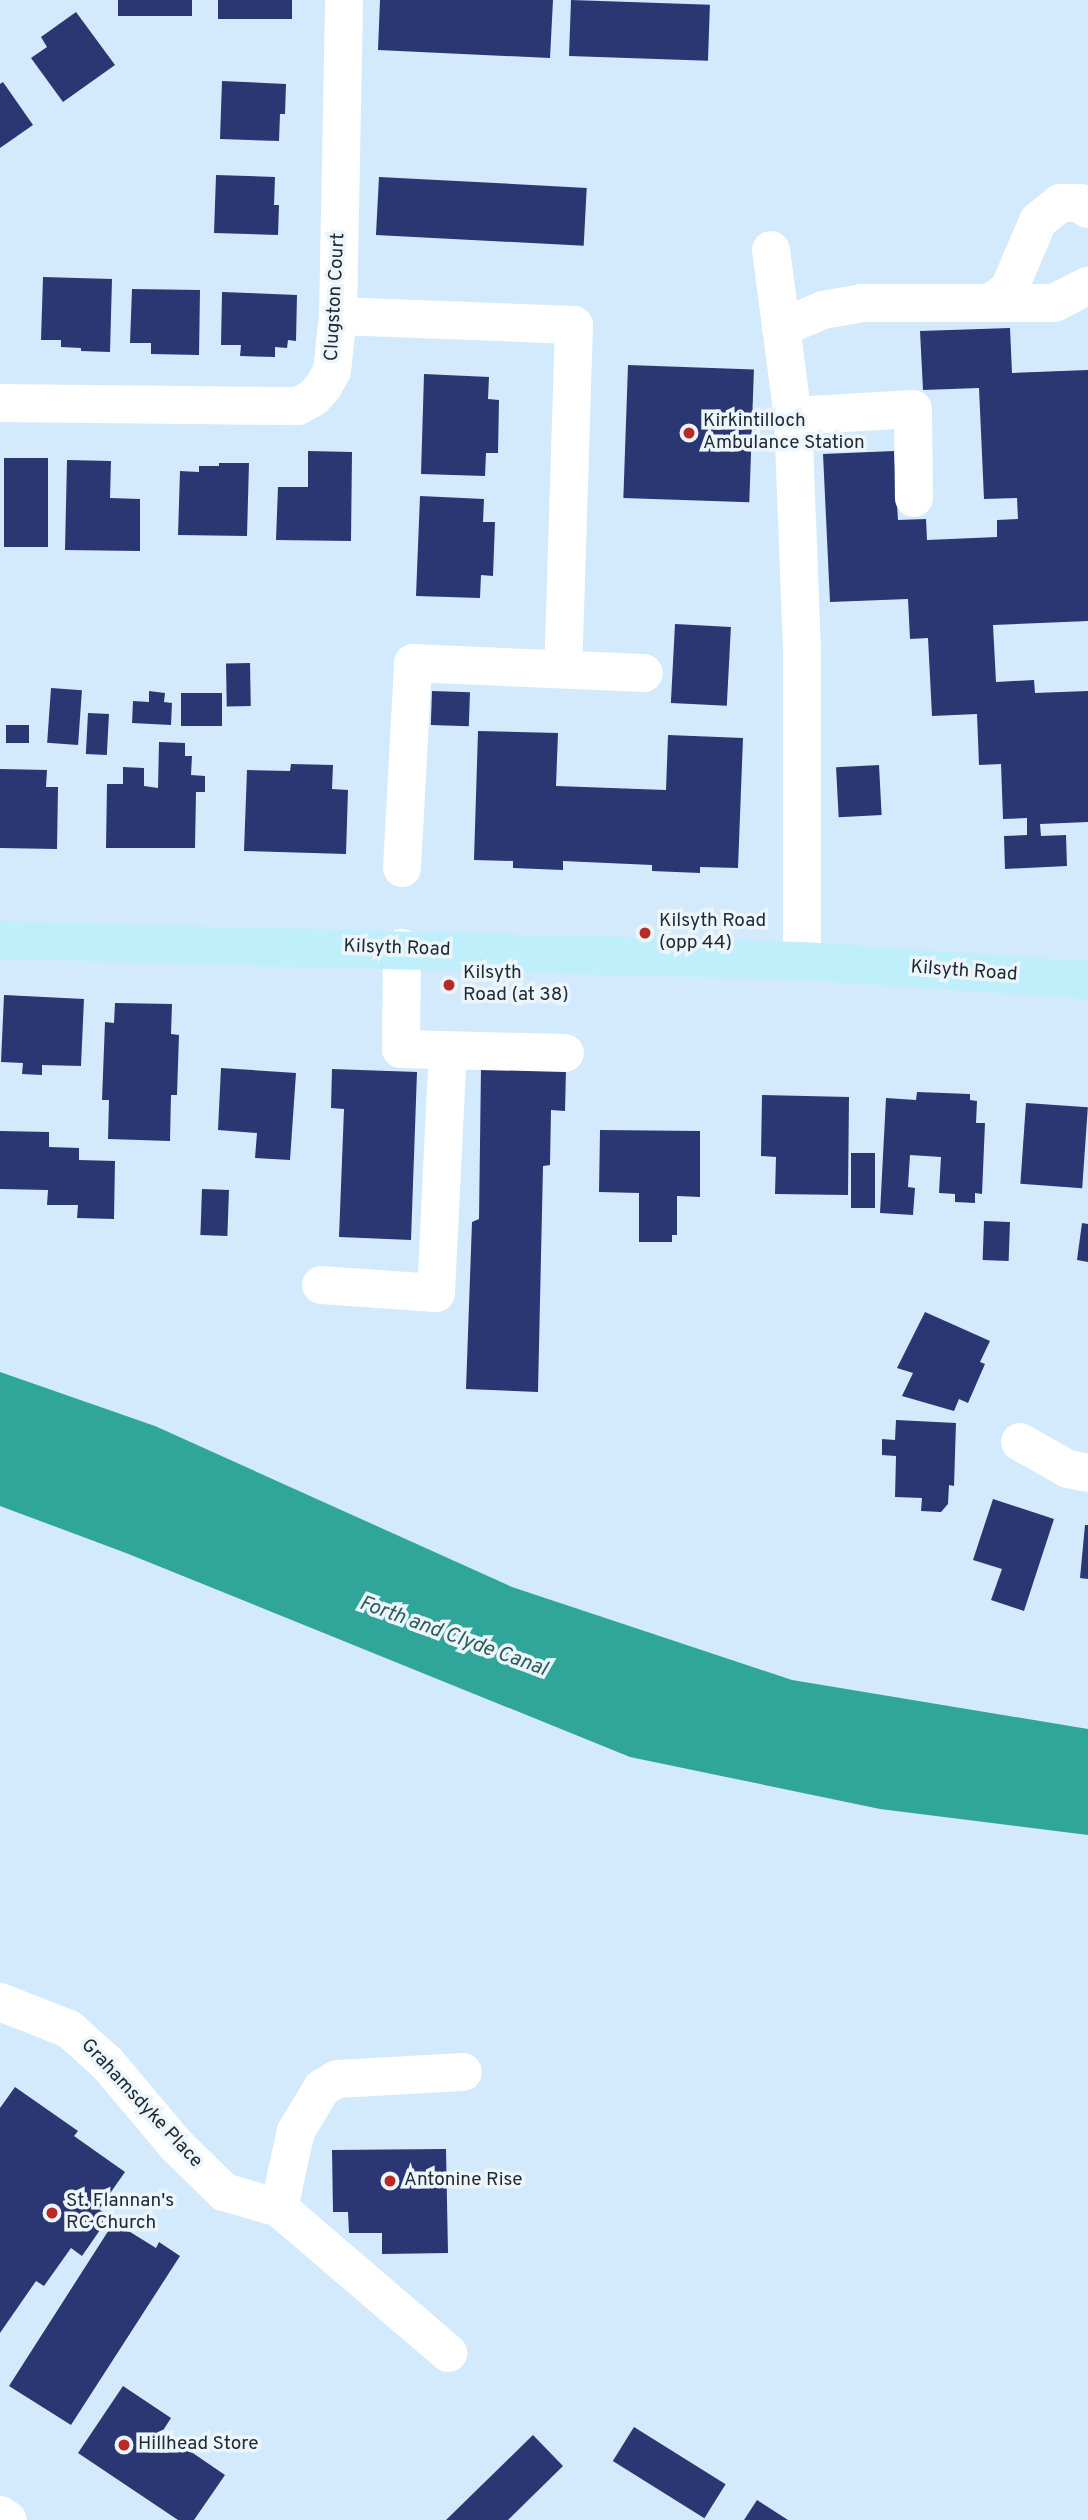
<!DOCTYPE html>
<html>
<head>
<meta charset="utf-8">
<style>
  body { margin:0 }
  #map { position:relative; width:1088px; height:2520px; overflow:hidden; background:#d3e9fc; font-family:Overpass,sans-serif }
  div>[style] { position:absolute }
  .water>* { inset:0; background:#30a69b }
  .building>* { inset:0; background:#2b3773; transform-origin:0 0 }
  .minor>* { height:38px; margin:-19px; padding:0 19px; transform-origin:19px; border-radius:19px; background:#fff }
  .major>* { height:38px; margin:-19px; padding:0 19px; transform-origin:19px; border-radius:19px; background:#bfeffb }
  .dots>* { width:19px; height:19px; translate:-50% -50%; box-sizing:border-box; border:4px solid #ecf5fc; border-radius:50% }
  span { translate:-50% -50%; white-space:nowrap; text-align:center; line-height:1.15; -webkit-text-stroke:7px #ecf5fc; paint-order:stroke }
  .street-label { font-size:19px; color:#222a31 }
  .poi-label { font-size:19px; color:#222a31 }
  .left { translate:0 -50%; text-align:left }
  .water-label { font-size:21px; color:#2d5d57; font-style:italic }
</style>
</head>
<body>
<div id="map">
  <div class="water">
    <i style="clip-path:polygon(0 1372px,155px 1426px,512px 1587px,792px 1680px,1088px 1729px,1088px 1835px,880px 1809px,630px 1757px,126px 1553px,0 1506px)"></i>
  </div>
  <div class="building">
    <i style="left:118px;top:0;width:74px;height:16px"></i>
    <i style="left:218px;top:0;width:74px;height:19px"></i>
    <i style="clip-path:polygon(380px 0,553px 0,550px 58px,378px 50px)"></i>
    <i style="left:571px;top:0;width:139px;height:56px;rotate:2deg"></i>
    <i style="clip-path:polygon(76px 12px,115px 65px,63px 102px,31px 58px,47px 47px,41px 37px)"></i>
    <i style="clip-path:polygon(222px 81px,286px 84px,285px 114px,280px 114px,279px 141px,220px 139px)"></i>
    <i style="clip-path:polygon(3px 82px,33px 125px,0 148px,0 84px)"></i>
    <i style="clip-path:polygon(216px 175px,275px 177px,274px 205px,279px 205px,278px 235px,214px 233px)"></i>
    <i style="left:379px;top:177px;width:208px;height:58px;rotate:3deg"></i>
    <i style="clip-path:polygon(43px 277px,112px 279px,110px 352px,81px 351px,81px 348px,61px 347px,61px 340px,41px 340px)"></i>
    <i style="clip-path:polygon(132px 289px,200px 290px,199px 355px,151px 354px,151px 343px,130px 343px)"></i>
    <i style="clip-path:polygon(222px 292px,297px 295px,296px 341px,288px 340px,287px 348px,275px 347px,275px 357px,240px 356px,241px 345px,221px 345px)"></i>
    <i style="clip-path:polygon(1010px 328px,1012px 373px,1088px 370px,1088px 621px,993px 625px,996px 682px,1034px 680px,1035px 693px,1088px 691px,1088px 822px,1040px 824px,1041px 836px,1066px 835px,1067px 866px,1005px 869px,1004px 836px,1027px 835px,1027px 818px,1003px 819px,1001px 764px,979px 765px,977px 714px,932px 716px,928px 638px,910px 639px,908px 599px,830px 602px,823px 454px,894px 451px,898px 520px,926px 519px,927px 540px,997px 537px,997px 520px,1018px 519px,1017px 498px,984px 499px,979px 388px,923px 390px,920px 331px)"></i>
    <i style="left:628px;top:365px;width:126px;height:133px;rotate:2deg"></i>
    <i style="clip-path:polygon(424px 374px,489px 377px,488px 399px,499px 400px,498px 453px,486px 453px,485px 476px,421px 474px)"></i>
    <i style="clip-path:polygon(308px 451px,352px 452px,351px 541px,276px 540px,278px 487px,308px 487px)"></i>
    <i style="left:4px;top:458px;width:44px;height:89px"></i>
    <i style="clip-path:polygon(67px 460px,111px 461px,110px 498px,140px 499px,140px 551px,65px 550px)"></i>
    <i style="clip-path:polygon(219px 463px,249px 463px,247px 536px,178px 535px,180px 471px,199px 472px,199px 466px,219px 466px)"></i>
    <i style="clip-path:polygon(420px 496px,484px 499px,483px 522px,495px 522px,493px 576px,481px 575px,480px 598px,416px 596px)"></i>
    <i style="left:675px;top:624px;width:56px;height:79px;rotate:3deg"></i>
    <i style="left:250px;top:663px;width:43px;height:24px;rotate:89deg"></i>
    <i style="left:51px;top:688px;width:31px;height:55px;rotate:4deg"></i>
    <i style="clip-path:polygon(149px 691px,165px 693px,164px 702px,172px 703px,171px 725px,132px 723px,133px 701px,149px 702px)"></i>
    <i style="left:432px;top:691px;width:38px;height:34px;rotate:2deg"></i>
    <i style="left:181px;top:693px;width:41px;height:33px"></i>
    <i style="left:88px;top:713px;width:21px;height:41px;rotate:3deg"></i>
    <i style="left:6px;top:725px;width:23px;height:18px"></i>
    <i style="clip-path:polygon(478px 731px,558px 733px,556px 786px,666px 790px,668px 735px,743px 738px,738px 868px,700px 867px,700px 873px,652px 871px,652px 865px,563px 861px,563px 870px,513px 868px,513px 861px,474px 860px)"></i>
    <i style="clip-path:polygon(159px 742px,185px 743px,185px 756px,192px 756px,191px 775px,205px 776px,205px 792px,196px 792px,195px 848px,106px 848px,107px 784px,123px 784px,123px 767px,144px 768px,144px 786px,158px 788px)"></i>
    <i style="clip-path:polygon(291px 764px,333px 765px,332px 789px,348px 790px,346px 854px,244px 851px,247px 770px,290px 771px)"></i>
    <i style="left:879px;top:765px;width:50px;height:43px;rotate:87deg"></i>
    <i style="clip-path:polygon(0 769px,47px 770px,46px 787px,58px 787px,57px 849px,0 848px)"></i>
    <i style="clip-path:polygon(4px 995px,84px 999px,81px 1066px,42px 1065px,42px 1075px,22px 1074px,23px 1063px,1px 1062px)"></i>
    <i style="clip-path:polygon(115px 1003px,172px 1004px,171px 1034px,179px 1035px,177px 1095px,171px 1095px,170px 1141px,108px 1139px,109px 1100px,102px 1100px,105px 1022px,114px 1023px)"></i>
    <i style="clip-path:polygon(481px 1067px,566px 1069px,565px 1111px,551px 1110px,550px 1165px,543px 1166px,538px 1392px,466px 1389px,472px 1222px,479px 1219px)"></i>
    <i style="clip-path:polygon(221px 1068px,296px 1073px,290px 1160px,255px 1158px,257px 1133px,218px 1130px)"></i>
    <i style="clip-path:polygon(332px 1069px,417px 1072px,411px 1240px,339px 1237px,344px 1109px,331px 1108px)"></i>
    <i style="clip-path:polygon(917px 1092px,970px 1094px,970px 1100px,977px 1101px,976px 1123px,985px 1123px,982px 1194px,975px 1193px,975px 1203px,955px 1202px,955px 1194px,939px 1193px,941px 1157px,910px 1155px,908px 1187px,915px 1188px,913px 1215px,880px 1213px,886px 1098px,916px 1100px)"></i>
    <i style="clip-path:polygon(762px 1095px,849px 1097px,848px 1195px,775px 1194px,776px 1157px,761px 1156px)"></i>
    <i style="left:1026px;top:1103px;width:62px;height:81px;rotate:4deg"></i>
    <i style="clip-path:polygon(600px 1130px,700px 1131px,700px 1197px,677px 1196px,677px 1235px,672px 1235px,672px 1242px,639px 1242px,639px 1193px,599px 1192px)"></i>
    <i style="clip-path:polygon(0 1131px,49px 1132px,49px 1147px,79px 1148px,79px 1160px,115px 1161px,114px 1219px,77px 1218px,78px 1205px,47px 1205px,48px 1190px,0 1189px)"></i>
    <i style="left:851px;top:1153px;width:24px;height:55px"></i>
    <i style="left:202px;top:1189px;width:27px;height:46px;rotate:2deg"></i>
    <i style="left:984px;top:1221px;width:26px;height:39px;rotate:2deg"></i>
    <i style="clip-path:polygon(1082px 1223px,1088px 1224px,1088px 1262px,1077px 1260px)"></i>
    <i style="clip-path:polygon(925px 1312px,990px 1341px,980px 1362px,985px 1364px,968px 1403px,959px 1399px,954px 1411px,902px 1396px,913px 1373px,897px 1368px)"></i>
    <i style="clip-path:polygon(896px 1420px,956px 1423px,954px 1486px,949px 1485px,948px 1504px,941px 1512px,921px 1511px,922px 1498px,895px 1497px,896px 1456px,882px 1455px,882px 1439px,895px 1440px)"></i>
    <i style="clip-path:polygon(993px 1499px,1054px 1519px,1024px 1611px,991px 1600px,1002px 1569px,973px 1560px)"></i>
    <i style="clip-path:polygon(1085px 1525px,1088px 1525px,1088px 1579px,1080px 1578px)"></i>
    <i style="clip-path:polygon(15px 2087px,78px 2131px,74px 2136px,125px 2172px,99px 2209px,109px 2217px,82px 2256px,71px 2248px,44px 2286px,36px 2281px,0 2333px,0 2108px)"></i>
    <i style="clip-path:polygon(446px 2149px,448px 2253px,382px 2254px,382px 2233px,349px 2233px,348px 2212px,333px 2212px,332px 2150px)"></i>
    <i style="clip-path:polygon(114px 2222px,156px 2248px,159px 2242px,180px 2256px,71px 2425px,9px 2386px)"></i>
    <i style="clip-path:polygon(123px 2386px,171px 2418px,162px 2432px,225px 2475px,194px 2520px,178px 2520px,78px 2453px)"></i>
    <i style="left:634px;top:2427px;width:108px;height:40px;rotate:32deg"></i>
    <i style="clip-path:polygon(533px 2435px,563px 2466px,508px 2520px,446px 2520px)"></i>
    <i style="clip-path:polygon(757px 2500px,788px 2520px,744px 2520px)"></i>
  </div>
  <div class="minor">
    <i style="left:771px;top:250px;width:167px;rotate:82.5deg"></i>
    <i style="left:793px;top:416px;width:234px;rotate:87.8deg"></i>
    <i style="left:802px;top:650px;width:311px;rotate:90deg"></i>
    <i style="left:990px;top:303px;width:24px;rotate:-36deg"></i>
    <i style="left:1009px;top:289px;width:74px;rotate:-66.9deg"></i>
    <i style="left:1038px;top:221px;width:28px;rotate:-39deg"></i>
    <i style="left:1060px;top:203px;width:20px"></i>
    <i style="left:1080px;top:203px;width:10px;rotate:37deg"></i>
    <i style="left:338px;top:316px;width:236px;rotate:2.2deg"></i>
    <i style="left:574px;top:325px;width:344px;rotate:91.8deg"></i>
    <i style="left:781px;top:328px;width:46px;rotate:-23.2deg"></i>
    <i style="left:823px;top:310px;width:39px;rotate:-10deg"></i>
    <i style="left:861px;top:303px;width:193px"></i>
    <i style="left:1054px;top:303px;width:38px;rotate:-27deg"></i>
    <i style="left:0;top:403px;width:298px;rotate:0.6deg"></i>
    <i style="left:298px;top:406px;width:17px;rotate:-28deg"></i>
    <i style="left:313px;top:398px;width:15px;rotate:-48deg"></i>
    <i style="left:323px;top:387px;width:18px;rotate:-61deg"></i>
    <i style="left:332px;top:371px;width:55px;rotate:-83.8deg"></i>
    <i style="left:338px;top:316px;width:316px;rotate:-88.9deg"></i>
    <i style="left:793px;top:416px;width:120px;rotate:-3.3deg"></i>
    <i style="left:913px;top:409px;width:89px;rotate:89.4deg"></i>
    <i style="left:402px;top:868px;width:205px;rotate:-86.9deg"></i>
    <i style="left:413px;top:663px;width:231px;rotate:2.5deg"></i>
    <i style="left:402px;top:948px;width:101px;rotate:90.6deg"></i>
    <i style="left:401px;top:1049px;width:164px;rotate:1.4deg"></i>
    <i style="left:321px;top:1285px;width:115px;rotate:4deg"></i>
    <i style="left:436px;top:1293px;width:243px;rotate:-87.2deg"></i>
    <i style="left:1020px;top:1442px;width:55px;rotate:29.4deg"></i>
    <i style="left:1068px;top:1469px;width:20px;rotate:11deg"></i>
    <i style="left:0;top:2002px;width:74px;rotate:21.4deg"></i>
    <i style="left:69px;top:2029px;width:51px;rotate:41.8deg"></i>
    <i style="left:107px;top:2063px;width:109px;rotate:49.9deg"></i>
    <i style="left:177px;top:2146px;width:66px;rotate:44.4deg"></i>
    <i style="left:224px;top:2192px;width:57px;rotate:16.2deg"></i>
    <i style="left:279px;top:2208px;width:223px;rotate:40.6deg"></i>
    <i style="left:279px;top:2208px;width:79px;rotate:-77.6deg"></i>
    <i style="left:296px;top:2131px;width:50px;rotate:-58.8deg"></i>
    <i style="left:322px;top:2088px;width:17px;rotate:-31deg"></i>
    <i style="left:337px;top:2079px;width:126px;rotate:-3.2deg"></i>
    <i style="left:0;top:2515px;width:9px;rotate:32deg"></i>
  </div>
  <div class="major">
    <i style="left:0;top:940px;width:802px;rotate:1.5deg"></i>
    <i style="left:802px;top:961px;width:287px;rotate:3.8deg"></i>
  </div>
  <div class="dots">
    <i style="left:689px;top:433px;background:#b82a26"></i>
    <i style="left:645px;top:933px;background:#b82a26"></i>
    <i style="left:449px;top:985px;background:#b82a26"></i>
    <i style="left:390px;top:2181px;background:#b82a26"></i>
    <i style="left:52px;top:2213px;background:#b82a26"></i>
    <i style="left:124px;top:2445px;background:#b82a26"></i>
  </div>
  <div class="street-label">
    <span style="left:336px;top:297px;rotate:-87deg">Clugston Court</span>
    <span style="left:397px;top:949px;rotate:2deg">Kilsyth Road</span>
    <span style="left:964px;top:972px;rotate:4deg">Kilsyth Road</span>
    <span style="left:141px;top:2104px;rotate:47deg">Grahamsdyke Place</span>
  </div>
  <div class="poi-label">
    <span class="left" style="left:703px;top:433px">Kirkintilloch<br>Ambulance Station</span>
    <span class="left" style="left:659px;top:933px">Kilsyth Road<br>(opp 44)</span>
    <span class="left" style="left:463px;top:985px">Kilsyth<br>Road (at 38)</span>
    <span class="left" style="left:404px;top:2181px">Antonine Rise</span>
    <span class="left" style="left:66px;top:2213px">St. Flannan's<br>RC Church</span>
    <span class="left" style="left:138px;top:2445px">Hillhead Store</span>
  </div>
  <div class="water-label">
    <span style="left:453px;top:1637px;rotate:20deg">Forth and Clyde Canal</span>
  </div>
</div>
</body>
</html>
